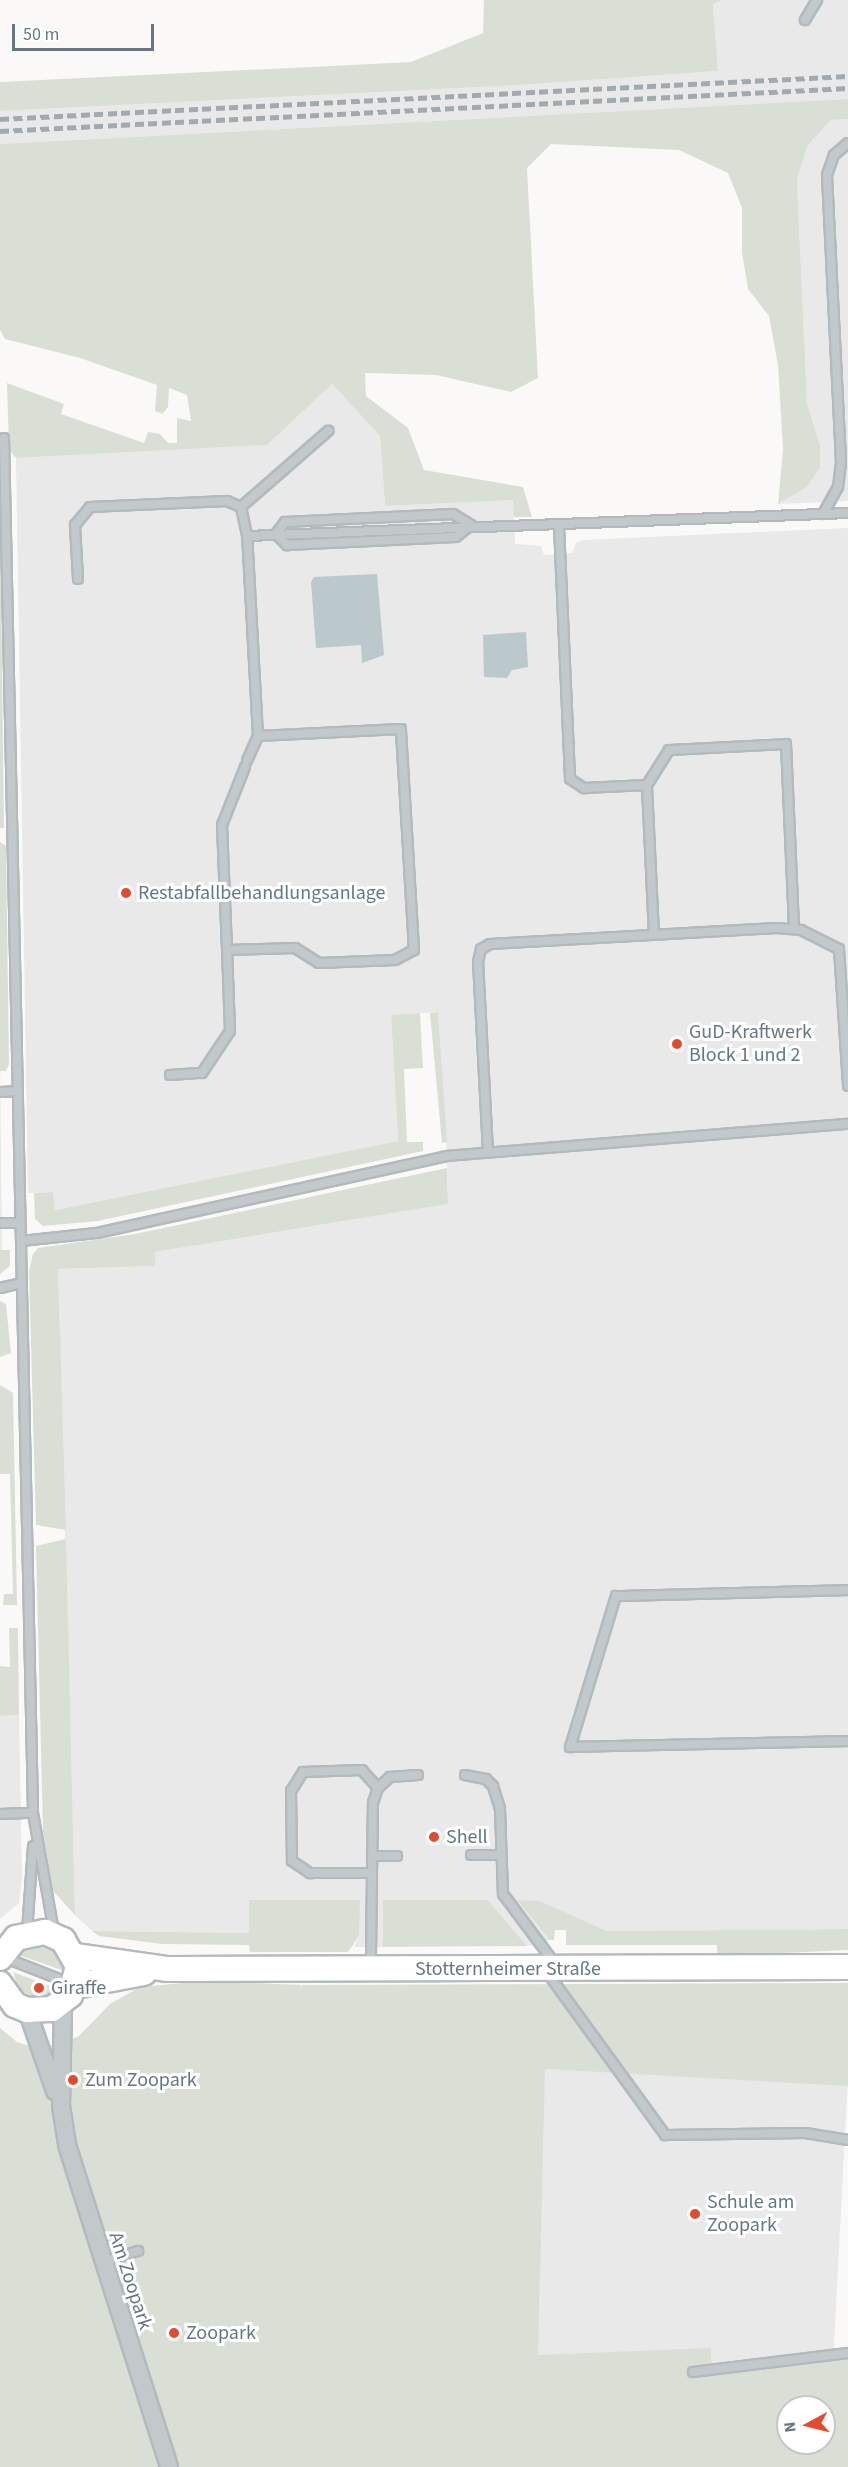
<!DOCTYPE html>
<html>
<head>
<meta charset="utf-8">
<style>
  body { margin:0 }
  #map { position:relative; width:848px; height:2467px; overflow:hidden; background:#faf9f7; font-family:"Source Sans 3",sans-serif }
  div>[style] { position:absolute }
  .built>* { inset:0; background:#e8e9e8; transform-origin:0 0 }
  .green>* { inset:0; background:#dadfd6 }
  .water>* { inset:0; background:#bbc8cc }
  .roads { filter:drop-shadow(2px 0 #b3babe) drop-shadow(-2px 0 #b3babe) drop-shadow(0 2px #b3babe) drop-shadow(0 -2px #b3babe) }
  .lane>* { height:8px; margin:-4px; padding:0 4px; transform-origin:4px; border-radius:4px; background:#c3c8cb }
  .street>* { height:16px; margin:-8px; padding:0 8px; transform-origin:8px; border-radius:8px; background:#c3c8cb }
  .secondary>* { height:24px; margin:-12px; padding:0 12px; transform-origin:12px; border-radius:12px; background:#fff }
  .rail>* { height:4.5px; margin-top:-2.25px; transform-origin:0; background:repeating-linear-gradient(90deg,#a2aaaf 0 9px,transparent 0 13.5px) }
  .dots>* { width:16px; height:16px; translate:-50% -50%; box-sizing:border-box; border:3px solid #fff; border-radius:50% }
  span { translate:-50% -50%; white-space:nowrap; text-align:center; line-height:1.15; -webkit-text-stroke:6px #fff; paint-order:stroke }
  .poi-label { font-size:20px; color:#657882 }
  .left { translate:0 -50%; text-align:left }
  .street-label { font-size:20px; color:#657882 }
  .north { position:absolute; left:776px; top:2395px; width:60px; height:60px; box-sizing:border-box; background:#fff; border:2px solid #c1c9cd; border-radius:50%; rotate:263deg; font-size:16px; font-weight:700; line-height:24px; text-align:center; color:#657882 }
  .north::after { content:''; display:block; margin:auto; width:21px; height:27px; background:#e44a2d; clip-path:polygon(50% 0,100% 100%,50% 72%,0 100%) }
  .scale { position:absolute; left:12px; top:24px; width:142px; height:27px; box-sizing:border-box; border:3px solid #657882; border-top:0; padding-left:8px; font-size:18px; line-height:21px; white-space:nowrap; color:#657882; -webkit-text-stroke:4px #fff; paint-order:stroke }
</style>
</head>
<body>
<div id="map">
  <div class="built">
    <i style="clip-path:polygon(722px 0,848px 0,848px 99px,0 144px,0 111px,519px 85px,718px 71px,713px 4px)"></i>
    <i style="clip-path:polygon(848px 119px,848px 501px,778px 504px,807px 487px,820px 468px,820px 445px,807px 403px,797px 179px,808px 145px,831px 120px)"></i>
    <i style="clip-path:polygon(332px 384px,380px 436px,385px 506px,514px 500px,515px 544px,541px 546px,544px 555px,572px 553px,577px 542px,584px 540px,848px 528px,848px 1929px,607px 1931px,540px 1901px,518px 1901px,550px 1940px,527px 1946px,488px 1900px,383px 1901px,383px 1947px,354px 1947px,359px 1936px,359px 1900px,249px 1900px,249px 1933px,92px 1931px,75px 1915px,58px 1269px,155px 1266px,155px 1252px,448px 1204px,447px 1156px,438px 1012px,391px 1015px,398px 1141px,55px 1210px,53px 1192px,28px 1193px,16px 458px,267px 445px)"></i>
    <i style="clip-path:polygon(0 1048px,2px 1250px,0 1250px)"></i>
    <i style="clip-path:polygon(19px 1715px,22px 1877px,19px 1903px,0 1919px,0 1716px)"></i>
    <i style="left:545px;top:2069px;width:303px;height:287px;rotate:3deg"></i>
  </div>
  <div class="green">
    <i style="clip-path:polygon(484px 0,722px 0,713px 4px,718px 71px,519px 85px,0 111px,0 82px,411px 62px,483px 33px)"></i>
    <i style="clip-path:polygon(848px 99px,848px 119px,831px 120px,808px 145px,797px 179px,807px 403px,820px 445px,820px 468px,807px 487px,778px 504px,783px 449px,778px 365px,769px 316px,748px 289px,742px 253px,742px 208px,728px 173px,679px 150px,551px 144px,527px 168px,538px 378px,511px 392px,436px 375px,365px 373px,366px 396px,408px 428px,424px 470px,523px 487px,532px 517px,514px 517px,513px 500px,385px 506px,380px 436px,332px 384px,267px 445px,16px 458px,9px 450px,7px 383px,64px 404px,61px 414px,144px 443px,148px 432px,160px 434px,168px 443px,177px 443px,177px 418px,191px 421px,187px 395px,169px 388px,168px 407px,162px 414px,155px 411px,157px 385px,80px 358px,5px 339px,0 330px,0 144px)"></i>
    <i style="clip-path:polygon(0 503px,4px 828px,0 828px)"></i>
    <i style="clip-path:polygon(0 842px,6px 846px,9px 1064px,6px 1071px,0 1071px)"></i>
    <i style="clip-path:polygon(438px 1012px,447px 1142px,442px 1143px,430px 1013px)"></i>
    <i style="clip-path:polygon(420px 1013px,423px 1068px,404px 1069px,407px 1142px,423px 1142px,423px 1151px,98px 1221px,43px 1226px,35px 1219px,34px 1193px,53px 1192px,55px 1210px,398px 1141px,391px 1015px)"></i>
    <i style="clip-path:polygon(447px 1168px,448px 1204px,155px 1252px,155px 1266px,58px 1269px,66px 1530px,36px 1525px,29px 1271px,33px 1254px,38px 1248px,135px 1234px)"></i>
    <i style="clip-path:polygon(0 1250px,10px 1250px,10px 1266px,0 1274px)"></i>
    <i style="clip-path:polygon(0 1301px,6px 1304px,11px 1353px,0 1357px)"></i>
    <i style="clip-path:polygon(0 1385px,13px 1393px,17px 1605px,3px 1605px,4px 1594px,13px 1594px,10px 1474px,0 1474px)"></i>
    <i style="clip-path:polygon(66px 1539px,75px 1915px,53px 1891px,43px 1832px,36px 1546px)"></i>
    <i style="clip-path:polygon(9px 1628px,18px 1628px,19px 1715px,0 1716px,0 1666px,10px 1667px)"></i>
    <i style="clip-path:polygon(249px 1900px,360px 1900px,359px 1936px,348px 1952px,250px 1952px,249px 1945px,162px 1944px,99px 1936px,92px 1931px,249px 1933px)"></i>
    <i style="clip-path:polygon(383px 1900px,488px 1900px,527px 1946px,383px 1947px)"></i>
    <i style="clip-path:polygon(517px 1900px,540px 1901px,607px 1931px,848px 1929px,848px 1950px,717px 1956px,717px 1945px,566px 1945px,566px 1930px,555px 1930px,554px 1940px,550px 1940px)"></i>
    <i style="clip-path:polygon(32px 1946px,56px 1949px,67px 1972px,19px 1955px)"></i>
    <i style="clip-path:polygon(13px 1972px,61px 1990px,45px 1999px,35px 1998px,19px 1989px)"></i>
    <i style="clip-path:polygon(evenodd,204px 1981px,301px 1985px,301px 1989px,302px 1985px,848px 1983px,848px 2086px,545px 2069px,538px 2355px,711px 2348px,712px 2376px,815px 2358px,848px 2357px,848px 2467px,0 2467px,0 2028px,17px 2042px,35px 2048px,63px 2043px,79px 2036px,110px 2004px,140px 1987px,204px 1981px,788px 2407px,824px 2407px,824px 2443px,788px 2443px,788px 2407px)"></i>
  </div>
  <div class="water">
    <i style="clip-path:polygon(377px 574px,384px 655px,362px 663px,361px 645px,316px 648px,311px 582px,314px 577px)"></i>
    <i style="clip-path:polygon(526px 632px,528px 667px,512px 670px,507px 678px,484px 677px,483px 635px)"></i>
  </div>
  <div class="roads">
    <div class="lane">
      <i style="left:805px;top:20px;width:23px;rotate:-59deg"></i>
      <i style="left:4px;top:438px;width:1375px;rotate:88.79deg"></i>
      <i style="left:33px;top:1813px;width:121px;rotate:80deg"></i>
      <i style="left:241px;top:507px;width:116px;rotate:-41.1deg"></i>
      <i style="left:823px;top:514px;width:31px;rotate:-61deg"></i>
      <i style="left:838px;top:487px;width:25px;rotate:-83deg"></i>
      <i style="left:841px;top:462px;width:287px;rotate:-92.8deg"></i>
      <i style="left:827px;top:175px;width:21px;rotate:-71deg"></i>
      <i style="left:834px;top:155px;width:18px;rotate:-41deg"></i>
      <i style="left:559px;top:526px;width:253px;rotate:87.5deg"></i>
      <i style="left:570px;top:779px;width:17px;rotate:33deg"></i>
      <i style="left:584px;top:788px;width:63px;rotate:-2.7deg"></i>
      <i style="left:276px;top:534px;width:15px;rotate:-53deg"></i>
      <i style="left:285px;top:522px;width:168px;rotate:-2.7deg"></i>
      <i style="left:453px;top:514px;width:21px;rotate:31deg"></i>
      <i style="left:276px;top:534px;width:16px;rotate:45deg"></i>
      <i style="left:287px;top:545px;width:169px;rotate:-2.7deg"></i>
      <i style="left:456px;top:537px;width:19px;rotate:-39deg"></i>
      <i style="left:78px;top:579px;width:54px;rotate:-93.2deg"></i>
      <i style="left:75px;top:525px;width:23px;rotate:-50deg"></i>
      <i style="left:90px;top:507px;width:137px;rotate:-2.5deg"></i>
      <i style="left:227px;top:501px;width:15px;rotate:23deg"></i>
      <i style="left:241px;top:507px;width:30px;rotate:78deg"></i>
      <i style="left:258px;top:736px;width:200px;rotate:-93.1deg"></i>
      <i style="left:247px;top:536px;width:601px;rotate:-2.19deg"></i>
      <i style="left:245px;top:767px;width:62px;rotate:111.6deg"></i>
      <i style="left:222px;top:825px;width:125px;rotate:87.7deg"></i>
      <i style="left:227px;top:950px;width:68px;rotate:-1.7deg"></i>
      <i style="left:295px;top:948px;width:28px;rotate:32deg"></i>
      <i style="left:319px;top:963px;width:76px;rotate:-2.3deg"></i>
      <i style="left:395px;top:960px;width:21px;rotate:-28deg"></i>
      <i style="left:414px;top:950px;width:221px;rotate:-93.4deg"></i>
      <i style="left:401px;top:729px;width:143px;rotate:177.2deg"></i>
      <i style="left:258px;top:736px;width:27px;rotate:114deg"></i>
      <i style="left:654px;top:935px;width:150px;rotate:-92.7deg"></i>
      <i style="left:647px;top:785px;width:41px;rotate:-57.8deg"></i>
      <i style="left:669px;top:750px;width:117px;rotate:-2.9deg"></i>
      <i style="left:786px;top:744px;width:185px;rotate:87.5deg"></i>
      <i style="left:170px;top:1075px;width:32px;rotate:-4deg"></i>
      <i style="left:202px;top:1073px;width:50px;rotate:-56.3deg"></i>
      <i style="left:230px;top:1031px;width:81px;rotate:-92.1deg"></i>
      <i style="left:1px;top:1092px;width:17px;rotate:-3deg"></i>
      <i style="left:488px;top:1152px;width:190px;rotate:-93deg"></i>
      <i style="left:478px;top:962px;width:13px;rotate:-77deg"></i>
      <i style="left:481px;top:949px;width:10px;rotate:-29deg"></i>
      <i style="left:490px;top:944px;width:287px;rotate:-3.2deg"></i>
      <i style="left:777px;top:928px;width:24px;rotate:5deg"></i>
      <i style="left:801px;top:930px;width:42px;rotate:26.6deg"></i>
      <i style="left:839px;top:949px;width:137px;rotate:86.2deg"></i>
      <i style="left:2px;top:1223px;width:18px"></i>
      <i style="left:21px;top:1241px;width:76px;rotate:-6deg"></i>
      <i style="left:97px;top:1233px;width:358px;rotate:-12.4deg"></i>
      <i style="left:447px;top:1156px;width:402px;rotate:-4.6deg"></i>
      <i style="left:0;top:1288px;width:22px;rotate:-13deg"></i>
      <i style="left:848px;top:1590px;width:232px;rotate:178.5deg"></i>
      <i style="left:616px;top:1596px;width:158px;rotate:106.9deg"></i>
      <i style="left:570px;top:1747px;width:278px;rotate:-1.2deg"></i>
      <i style="left:465px;top:1775px;width:21px;rotate:11deg"></i>
      <i style="left:486px;top:1779px;width:10px;rotate:45deg"></i>
      <i style="left:493px;top:1786px;width:24px;rotate:73deg"></i>
      <i style="left:500px;top:1809px;width:85px;rotate:88deg"></i>
      <i style="left:503px;top:1894px;width:89px;rotate:53.3deg"></i>
      <i style="left:378px;top:1788px;width:16px;rotate:-43deg"></i>
      <i style="left:390px;top:1777px;width:28px;rotate:-4deg"></i>
      <i style="left:0;top:1814px;width:33px;rotate:-2deg"></i>
      <i style="left:471px;top:1855px;width:29px"></i>
      <i style="left:373px;top:1856px;width:24px"></i>
      <i style="left:27px;top:1932px;width:86px;rotate:-86deg"></i>
      <i style="left:3px;top:1957px;width:74px;rotate:21.4deg"></i>
      <i style="left:371px;top:1966px;width:11px;rotate:-90deg"></i>
      <i style="left:371px;top:1955px;width:82px;rotate:-89.3deg"></i>
      <i style="left:372px;top:1873px;width:70px;rotate:-89.2deg"></i>
      <i style="left:373px;top:1803px;width:16px;rotate:-72deg"></i>
      <i style="left:378px;top:1788px;width:24px;rotate:-132deg"></i>
      <i style="left:362px;top:1770px;width:59px;rotate:178.1deg"></i>
      <i style="left:303px;top:1772px;width:22px;rotate:122deg"></i>
      <i style="left:291px;top:1791px;width:70px;rotate:89.2deg"></i>
      <i style="left:292px;top:1861px;width:22px;rotate:34deg"></i>
      <i style="left:310px;top:1873px;width:62px"></i>
      <i style="left:546px;top:1971px;width:203px;rotate:54deg"></i>
      <i style="left:665px;top:2135px;width:140px;rotate:-0.8deg"></i>
      <i style="left:805px;top:2133px;width:44px;rotate:9.2deg"></i>
      <i style="left:102px;top:2262px;width:38px;rotate:-17deg"></i>
      <i style="left:693px;top:2372px;width:156px;rotate:-7deg"></i>
    </div>
    <div class="street">
      <i style="left:63px;top:2003px;width:103px;rotate:91.1deg"></i>
      <i style="left:61px;top:2106px;width:39px;rotate:81deg"></i>
      <i style="left:67px;top:2145px;width:338px;rotate:72.4deg"></i>
      <i style="left:27px;top:2010px;width:86px;rotate:70.9deg"></i>
    </div>
    <div class="secondary">
      <i style="left:75px;top:1956px;width:94px;rotate:8deg"></i>
      <i style="left:168px;top:1969px;width:680px;rotate:-0.17deg"></i>
      <i style="left:0;top:1958px;width:26px;rotate:-51deg"></i>
      <i style="left:16px;top:1938px;width:30px;rotate:-12deg"></i>
      <i style="left:45px;top:1932px;width:20px;rotate:24deg"></i>
      <i style="left:63px;top:1940px;width:30px;rotate:60deg"></i>
      <i style="left:78px;top:1966px;width:30px;rotate:105deg"></i>
      <i style="left:70px;top:1995px;width:23px;rotate:142deg"></i>
      <i style="left:52px;top:2009px;width:25px;rotate:178deg"></i>
      <i style="left:27px;top:2010px;width:13px;rotate:-157deg"></i>
      <i style="left:15px;top:2005px;width:26px;rotate:-126deg"></i>
      <i style="left:75px;top:1986px;width:70px;rotate:-10.7deg"></i>
    </div>
  </div>
  <div class="rail">
    <i style="left:0;top:119px;width:849px;rotate:-2.9deg"></i>
    <i style="left:0;top:131px;width:849px;rotate:-2.9deg"></i>
  </div>
  <div class="dots">
    <i style="left:126px;top:893px;background:#e44a2d"></i>
    <i style="left:677px;top:1044px;background:#e44a2d"></i>
    <i style="left:434px;top:1837px;background:#e44a2d"></i>
    <i style="left:39px;top:1988px;background:#e44a2d"></i>
    <i style="left:73px;top:2080px;background:#e44a2d"></i>
    <i style="left:695px;top:2214px;background:#e44a2d"></i>
    <i style="left:174px;top:2333px;background:#e44a2d"></i>
  </div>
  <div class="poi-label">
    <span class="left" style="left:138px;top:893px">Restabfallbehandlungsanlage</span>
    <span class="left" style="left:689px;top:1044px">GuD-Kraftwerk<br>Block 1 und 2</span>
    <span class="left" style="left:446px;top:1837px">Shell</span>
    <span class="left" style="left:51px;top:1988px">Giraffe</span>
    <span class="left" style="left:85px;top:2080px">Zum Zoopark</span>
    <span class="left" style="left:707px;top:2214px">Schule am<br>Zoopark</span>
    <span class="left" style="left:186px;top:2333px">Zoopark</span>
  </div>
  <div class="street-label">
    <span style="left:508px;top:1969px">Stotternheimer Straße</span>
    <span style="left:130px;top:2281px;rotate:72deg">Am Zoopark</span>
  </div>
  <div class="north">N</div>
  <div class="scale">50 m</div>
</div>
</body>
</html>
